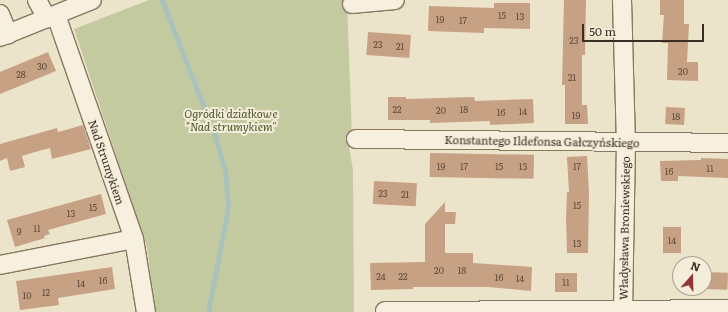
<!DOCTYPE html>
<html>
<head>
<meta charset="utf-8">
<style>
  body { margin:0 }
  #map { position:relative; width:728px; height:312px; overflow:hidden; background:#ece3cb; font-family:Literata,serif }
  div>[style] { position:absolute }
  .green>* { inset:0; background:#c4caa0 }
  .stream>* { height:5px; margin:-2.5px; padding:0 2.5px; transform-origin:2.5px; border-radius:2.5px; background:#abc1bb }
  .building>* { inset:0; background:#c7a184; transform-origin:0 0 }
  .roads { filter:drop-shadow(1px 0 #887660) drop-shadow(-1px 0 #887660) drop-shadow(0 1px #887660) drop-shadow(0 -1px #887660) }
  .minor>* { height:18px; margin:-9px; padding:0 9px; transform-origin:9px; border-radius:9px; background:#f7f0de }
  span { translate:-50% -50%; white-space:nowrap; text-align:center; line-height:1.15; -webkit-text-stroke:4px #f4edda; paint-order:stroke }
  .number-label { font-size:9px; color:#5d4b3b }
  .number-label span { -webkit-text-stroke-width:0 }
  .park-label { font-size:11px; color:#49552b; font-style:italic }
  .street-label { font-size:11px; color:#3a2e23 }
  .north { position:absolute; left:672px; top:256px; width:40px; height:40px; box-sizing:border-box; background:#f4edda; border:1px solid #aaa191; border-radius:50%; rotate:20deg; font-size:11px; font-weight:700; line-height:16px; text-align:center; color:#3a2e23 }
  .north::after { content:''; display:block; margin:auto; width:14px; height:18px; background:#923635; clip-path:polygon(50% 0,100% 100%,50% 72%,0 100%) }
  .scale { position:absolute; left:582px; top:24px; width:122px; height:18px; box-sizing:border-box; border:2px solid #3a2e23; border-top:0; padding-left:5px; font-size:12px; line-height:14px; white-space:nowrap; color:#3a2e23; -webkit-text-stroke:3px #f4edda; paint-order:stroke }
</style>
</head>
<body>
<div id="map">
  <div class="green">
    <i style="clip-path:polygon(149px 0,347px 0,352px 138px,348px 141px,353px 170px,354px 312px,155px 312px,147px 248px,74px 29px)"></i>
  </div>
  <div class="stream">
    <i style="left:162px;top:0;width:146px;rotate:68.7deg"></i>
    <i style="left:215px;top:136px;width:35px;rotate:74deg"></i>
    <i style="left:225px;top:170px;width:32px;rotate:85deg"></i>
    <i style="left:228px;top:202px;width:12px;rotate:95deg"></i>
    <i style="left:227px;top:214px;width:100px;rotate:101deg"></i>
  </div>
  <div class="building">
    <i style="clip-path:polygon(564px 0,586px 0,585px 55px,582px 55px,582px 105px,587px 105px,588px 124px,565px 124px,565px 85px,562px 85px)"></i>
    <i style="clip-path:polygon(660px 0,684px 0,684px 24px,689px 24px,687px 62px,698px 62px,698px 81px,667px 80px,668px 43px,662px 43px,664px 15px,660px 15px)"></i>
    <i style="clip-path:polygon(494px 3px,530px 3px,530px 29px,484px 28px,484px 33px,428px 31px,429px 6px,494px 8px)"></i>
    <i style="left:368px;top:32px;width:43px;height:23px;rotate:4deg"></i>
    <i style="clip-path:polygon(48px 52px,56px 71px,0 94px,0 72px)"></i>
    <i style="clip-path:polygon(388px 97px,406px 97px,406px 99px,474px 97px,475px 101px,533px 99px,534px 123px,490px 125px,490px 121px,430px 123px,430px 120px,388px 120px)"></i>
    <i style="left:666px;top:107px;width:19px;height:17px;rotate:3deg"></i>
    <i style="clip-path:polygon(83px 125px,91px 149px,52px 159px,50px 148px,35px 152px,22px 156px,25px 167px,10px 171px,7px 158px,0 161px,0 144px,57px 128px,58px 132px)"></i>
    <i style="left:430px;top:153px;width:104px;height:24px;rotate:1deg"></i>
    <i style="clip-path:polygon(587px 156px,589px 193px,588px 253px,567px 253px,566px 217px,567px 192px,569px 192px,567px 157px)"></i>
    <i style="clip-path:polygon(701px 158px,728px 159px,728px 178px,678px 176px,678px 181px,661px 181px,660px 161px,701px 160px)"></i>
    <i style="left:374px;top:181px;width:43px;height:23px;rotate:3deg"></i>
    <i style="clip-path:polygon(101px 194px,106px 214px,48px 230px,50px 234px,44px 236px,45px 238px,15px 247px,7px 220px)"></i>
    <i style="clip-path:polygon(445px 202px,445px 212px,456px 212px,455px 224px,445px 224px,445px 253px,473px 253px,473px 263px,532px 267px,531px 291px,488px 287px,413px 287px,413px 289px,371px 290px,370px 263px,425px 262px,425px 224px)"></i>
    <i style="left:663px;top:227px;width:18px;height:26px"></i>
    <i style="clip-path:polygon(112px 267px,115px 289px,58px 298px,59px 305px,20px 310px,16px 281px)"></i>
    <i style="left:704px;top:272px;width:24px;height:17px;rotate:2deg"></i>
    <i style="left:555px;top:273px;width:22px;height:19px"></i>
  </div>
  <div class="roads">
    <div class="minor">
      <i style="left:37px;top:0;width:21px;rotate:62deg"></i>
      <i style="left:622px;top:0;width:142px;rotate:88.4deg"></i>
      <i style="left:626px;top:142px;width:170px;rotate:91deg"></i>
      <i style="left:352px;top:4px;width:43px;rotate:-5.3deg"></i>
      <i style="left:0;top:14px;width:22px;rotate:68deg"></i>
      <i style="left:56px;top:15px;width:237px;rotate:70.8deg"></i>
      <i style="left:134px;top:239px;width:74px;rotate:80.7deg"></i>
      <i style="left:0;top:37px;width:99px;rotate:-21.9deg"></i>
      <i style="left:356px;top:139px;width:372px;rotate:0.6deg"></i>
      <i style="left:0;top:265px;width:136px;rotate:-11deg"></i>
      <i style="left:385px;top:311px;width:343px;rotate:-0.3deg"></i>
    </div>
  </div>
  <div class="number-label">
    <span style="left:502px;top:15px">15</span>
    <span style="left:520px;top:16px">13</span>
    <span style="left:440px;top:19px">19</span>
    <span style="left:463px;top:20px">17</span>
    <span style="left:574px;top:40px">23</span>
    <span style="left:378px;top:44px">23</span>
    <span style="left:400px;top:46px">21</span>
    <span style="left:42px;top:66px">30</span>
    <span style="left:683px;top:71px">20</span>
    <span style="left:21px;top:74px">28</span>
    <span style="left:572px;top:77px">21</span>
    <span style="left:397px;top:109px">22</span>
    <span style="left:464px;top:109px">18</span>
    <span style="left:441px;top:110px">20</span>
    <span style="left:523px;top:111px">14</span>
    <span style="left:501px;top:112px">16</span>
    <span style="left:576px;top:115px">19</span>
    <span style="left:676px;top:116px">18</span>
    <span style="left:441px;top:166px">19</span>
    <span style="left:464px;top:166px">17</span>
    <span style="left:499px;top:166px">15</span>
    <span style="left:523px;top:166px">13</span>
    <span style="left:577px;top:166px">17</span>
    <span style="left:710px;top:168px">11</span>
    <span style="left:669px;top:171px">16</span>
    <span style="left:383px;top:193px">23</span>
    <span style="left:405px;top:194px">21</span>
    <span style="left:577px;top:205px">15</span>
    <span style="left:93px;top:207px">15</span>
    <span style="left:71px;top:213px">13</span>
    <span style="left:37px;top:228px">11</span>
    <span style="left:19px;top:231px">9</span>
    <span style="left:672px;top:240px">14</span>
    <span style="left:577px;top:243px">13</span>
    <span style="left:439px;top:270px">20</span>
    <span style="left:462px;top:270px">18</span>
    <span style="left:381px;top:276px">24</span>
    <span style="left:403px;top:276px">22</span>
    <span style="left:499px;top:277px">16</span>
    <span style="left:520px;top:278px">14</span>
    <span style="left:103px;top:280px">16</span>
    <span style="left:566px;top:282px">11</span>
    <span style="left:81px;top:283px">14</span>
    <span style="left:46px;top:292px">12</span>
    <span style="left:27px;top:295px">10</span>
  </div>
  <div class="park-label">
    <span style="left:231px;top:120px">Ogródki działkowe<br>"Nad strumykiem"</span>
  </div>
  <div class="street-label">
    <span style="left:542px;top:141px;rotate:1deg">Konstantego Ildefonsa Gałczyńskiego</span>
    <span style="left:107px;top:162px;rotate:71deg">Nad Strumykiem</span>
    <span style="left:624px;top:228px;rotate:-89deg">Władysława Broniewskiego</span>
  </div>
  <div class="north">N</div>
  <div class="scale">50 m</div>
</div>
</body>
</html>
